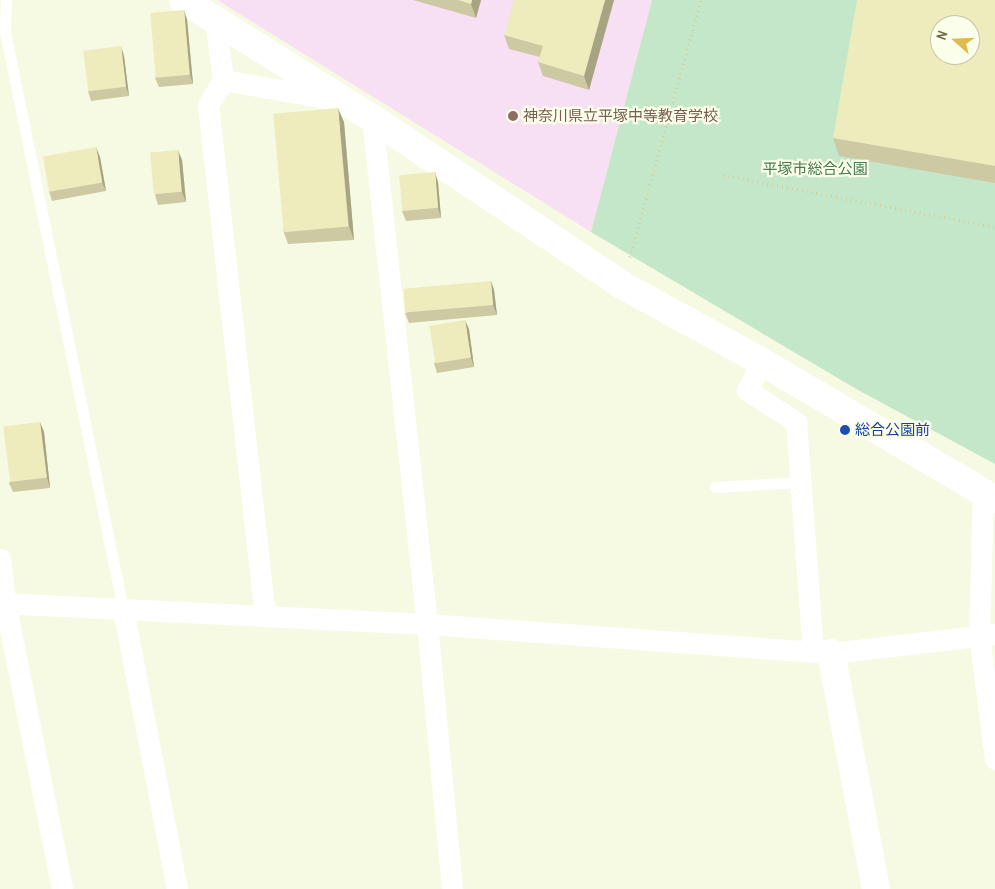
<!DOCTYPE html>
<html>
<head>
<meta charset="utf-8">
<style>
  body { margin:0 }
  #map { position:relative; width:995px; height:889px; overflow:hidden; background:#f7fae3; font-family:"Archivo Narrow","Noto Sans JP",sans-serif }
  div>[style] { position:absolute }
  .education>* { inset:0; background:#f7e0f3 }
  .green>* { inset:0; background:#c3e7c8 }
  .path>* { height:3px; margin-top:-1.5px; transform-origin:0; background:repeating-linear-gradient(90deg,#d2cfa0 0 1px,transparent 0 5px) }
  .lane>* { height:11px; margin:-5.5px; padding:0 5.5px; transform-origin:5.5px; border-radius:5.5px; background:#fff }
  .street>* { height:21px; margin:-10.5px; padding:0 10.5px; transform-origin:10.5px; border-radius:10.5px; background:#fff }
  .secondary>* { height:28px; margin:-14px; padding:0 14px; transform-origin:14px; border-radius:14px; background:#fff }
  .wall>* { inset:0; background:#cdcaa3 }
  .shaded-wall>* { inset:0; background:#a7a484 }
  .building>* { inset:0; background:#eeebbd; transform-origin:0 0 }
  .dots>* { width:14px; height:14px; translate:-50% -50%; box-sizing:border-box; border:2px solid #fbfee9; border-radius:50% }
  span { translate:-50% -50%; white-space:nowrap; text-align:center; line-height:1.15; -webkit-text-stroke:4.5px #fbfee9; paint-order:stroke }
  .education-label { font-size:15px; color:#785e54 }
  .left { translate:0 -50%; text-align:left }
  .park-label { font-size:15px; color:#477b54 }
  .transit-label { font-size:15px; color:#164399 }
  .north { position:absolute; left:930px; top:15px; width:50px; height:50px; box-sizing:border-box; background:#fbfee9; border:1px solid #c4c4aa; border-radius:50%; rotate:290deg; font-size:14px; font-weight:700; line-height:20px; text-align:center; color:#716d4b }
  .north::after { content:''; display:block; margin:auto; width:18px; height:22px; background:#ddbb50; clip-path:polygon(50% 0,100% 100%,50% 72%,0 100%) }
</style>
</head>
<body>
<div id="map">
  <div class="education">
    <i style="clip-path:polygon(217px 0,652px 0,591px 232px)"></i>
  </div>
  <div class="green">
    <i style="clip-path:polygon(evenodd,652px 0,995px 0,995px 464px,858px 390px,591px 232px,652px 0,940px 25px,970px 25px,970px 55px,940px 55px,940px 25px)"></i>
  </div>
  <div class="path">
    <i style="left:723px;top:175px;width:277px;rotate:10.8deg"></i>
    <i style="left:630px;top:257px;width:267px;rotate:-74.6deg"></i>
  </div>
  <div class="lane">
    <i style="left:6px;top:0;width:32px;rotate:92deg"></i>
    <i style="left:5px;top:32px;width:589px;rotate:78.44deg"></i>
    <i style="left:715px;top:487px;width:86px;rotate:-3.3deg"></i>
  </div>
  <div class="street">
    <i style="left:215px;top:19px;width:62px;rotate:82.5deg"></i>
    <i style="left:223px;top:80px;width:29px;rotate:121deg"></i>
    <i style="left:208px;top:105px;width:514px;rotate:83.64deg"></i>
    <i style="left:223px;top:80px;width:117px;rotate:9.9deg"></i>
    <i style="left:372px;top:118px;width:509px;rotate:83.8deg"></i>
    <i style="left:427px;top:624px;width:266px;rotate:84.6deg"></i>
    <i style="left:762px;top:362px;width:32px;rotate:118deg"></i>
    <i style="left:747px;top:390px;width:59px;rotate:33.1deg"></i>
    <i style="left:796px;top:422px;width:231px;rotate:85.8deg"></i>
    <i style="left:983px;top:494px;width:140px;rotate:91.6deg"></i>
    <i style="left:979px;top:634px;width:126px;rotate:82.7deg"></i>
    <i style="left:0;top:559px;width:44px;rotate:83.5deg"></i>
    <i style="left:5px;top:603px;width:292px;rotate:78.7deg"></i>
    <i style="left:0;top:603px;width:428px;rotate:2.8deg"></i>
    <i style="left:427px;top:624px;width:405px;rotate:4.1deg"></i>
    <i style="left:831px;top:653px;width:165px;rotate:-6.6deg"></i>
    <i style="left:123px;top:609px;width:285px;rotate:79.1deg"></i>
  </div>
  <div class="secondary">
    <i style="left:183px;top:0;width:223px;rotate:32deg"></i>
    <i style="left:372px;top:118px;width:301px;rotate:33.7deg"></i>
    <i style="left:622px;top:285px;width:160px;rotate:28.8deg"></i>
    <i style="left:762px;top:362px;width:270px;rotate:30.5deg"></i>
    <i style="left:831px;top:653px;width:240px;rotate:79.2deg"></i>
  </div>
  <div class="wall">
    <i style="clip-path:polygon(413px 0,481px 0,476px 18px)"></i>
    <i style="clip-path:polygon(614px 0,589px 90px,543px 76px,538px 62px,540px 57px,509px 49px,504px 35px)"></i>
    <i style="clip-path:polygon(995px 0,995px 183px,839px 156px,833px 138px)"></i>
    <i style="clip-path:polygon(187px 19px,193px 84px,159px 87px,155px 78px)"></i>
    <i style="clip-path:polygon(124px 56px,129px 96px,91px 101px,88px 91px)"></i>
    <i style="clip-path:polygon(344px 122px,354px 240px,288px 244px,283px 230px)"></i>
    <i style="clip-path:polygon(100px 157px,106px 191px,52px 201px,49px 191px)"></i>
    <i style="clip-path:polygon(182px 160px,186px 202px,158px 205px,155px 195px)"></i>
    <i style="clip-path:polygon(438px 182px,441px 218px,406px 221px,402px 211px)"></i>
    <i style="clip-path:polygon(491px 281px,494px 290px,497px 315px,409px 323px,405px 313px)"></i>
    <i style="clip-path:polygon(469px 329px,474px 367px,437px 373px,434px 363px)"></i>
    <i style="clip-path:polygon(40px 422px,44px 432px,50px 488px,13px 492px,9px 483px)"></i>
  </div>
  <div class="shaded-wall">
    <i style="clip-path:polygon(472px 0,481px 0,476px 18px,471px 4px)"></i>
    <i style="clip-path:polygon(605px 0,614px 0,589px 90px,584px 76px)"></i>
    <i style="clip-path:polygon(184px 10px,187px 19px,193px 84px,190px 75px)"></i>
    <i style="clip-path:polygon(121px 46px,124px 56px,129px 96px,126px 87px)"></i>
    <i style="clip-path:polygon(338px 108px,344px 122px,354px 240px,349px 226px)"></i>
    <i style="clip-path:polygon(96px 147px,100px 157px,106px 191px,102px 182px)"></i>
    <i style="clip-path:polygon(178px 150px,182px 160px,186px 202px,182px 192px)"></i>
    <i style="clip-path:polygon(435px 172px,438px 182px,441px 218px,438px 208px)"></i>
    <i style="clip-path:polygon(491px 281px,494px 290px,497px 315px,493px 305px)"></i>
    <i style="clip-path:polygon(465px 320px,469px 329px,474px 367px,471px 358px)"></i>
    <i style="clip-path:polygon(40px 422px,44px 432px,50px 488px,47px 478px)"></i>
  </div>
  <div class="building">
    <i style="clip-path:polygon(458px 0,472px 0,471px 4px)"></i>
    <i style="clip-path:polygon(514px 0,605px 0,584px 76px,538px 62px,543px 46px,504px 35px)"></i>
    <i style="clip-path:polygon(evenodd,857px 0,995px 0,995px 166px,833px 138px,857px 0,940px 25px,970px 25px,970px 55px,940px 55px,940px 25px)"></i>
    <i style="left:184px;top:10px;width:65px;height:34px;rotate:85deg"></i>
    <i style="left:121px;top:46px;width:41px;height:38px;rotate:83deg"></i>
    <i style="left:338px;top:108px;width:119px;height:65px;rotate:85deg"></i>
    <i style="left:96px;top:147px;width:36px;height:54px;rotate:80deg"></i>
    <i style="left:178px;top:150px;width:42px;height:28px;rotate:85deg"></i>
    <i style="left:435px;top:172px;width:36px;height:36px;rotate:85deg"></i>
    <i style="left:491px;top:281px;width:24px;height:88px;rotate:85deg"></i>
    <i style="left:465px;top:320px;width:38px;height:36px;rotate:81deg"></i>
    <i style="left:40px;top:422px;width:56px;height:37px;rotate:83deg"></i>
  </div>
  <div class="dots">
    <i style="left:513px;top:116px;background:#8d6e63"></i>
    <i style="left:845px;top:430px;background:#1a4fb4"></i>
  </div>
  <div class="education-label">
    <span class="left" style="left:523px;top:116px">神奈川県立平塚中等教育学校</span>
  </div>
  <div class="park-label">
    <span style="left:815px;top:169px">平塚市総合公園</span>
  </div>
  <div class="transit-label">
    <span class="left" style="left:855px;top:430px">総合公園前</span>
  </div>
  <div class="north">N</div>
</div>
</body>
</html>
